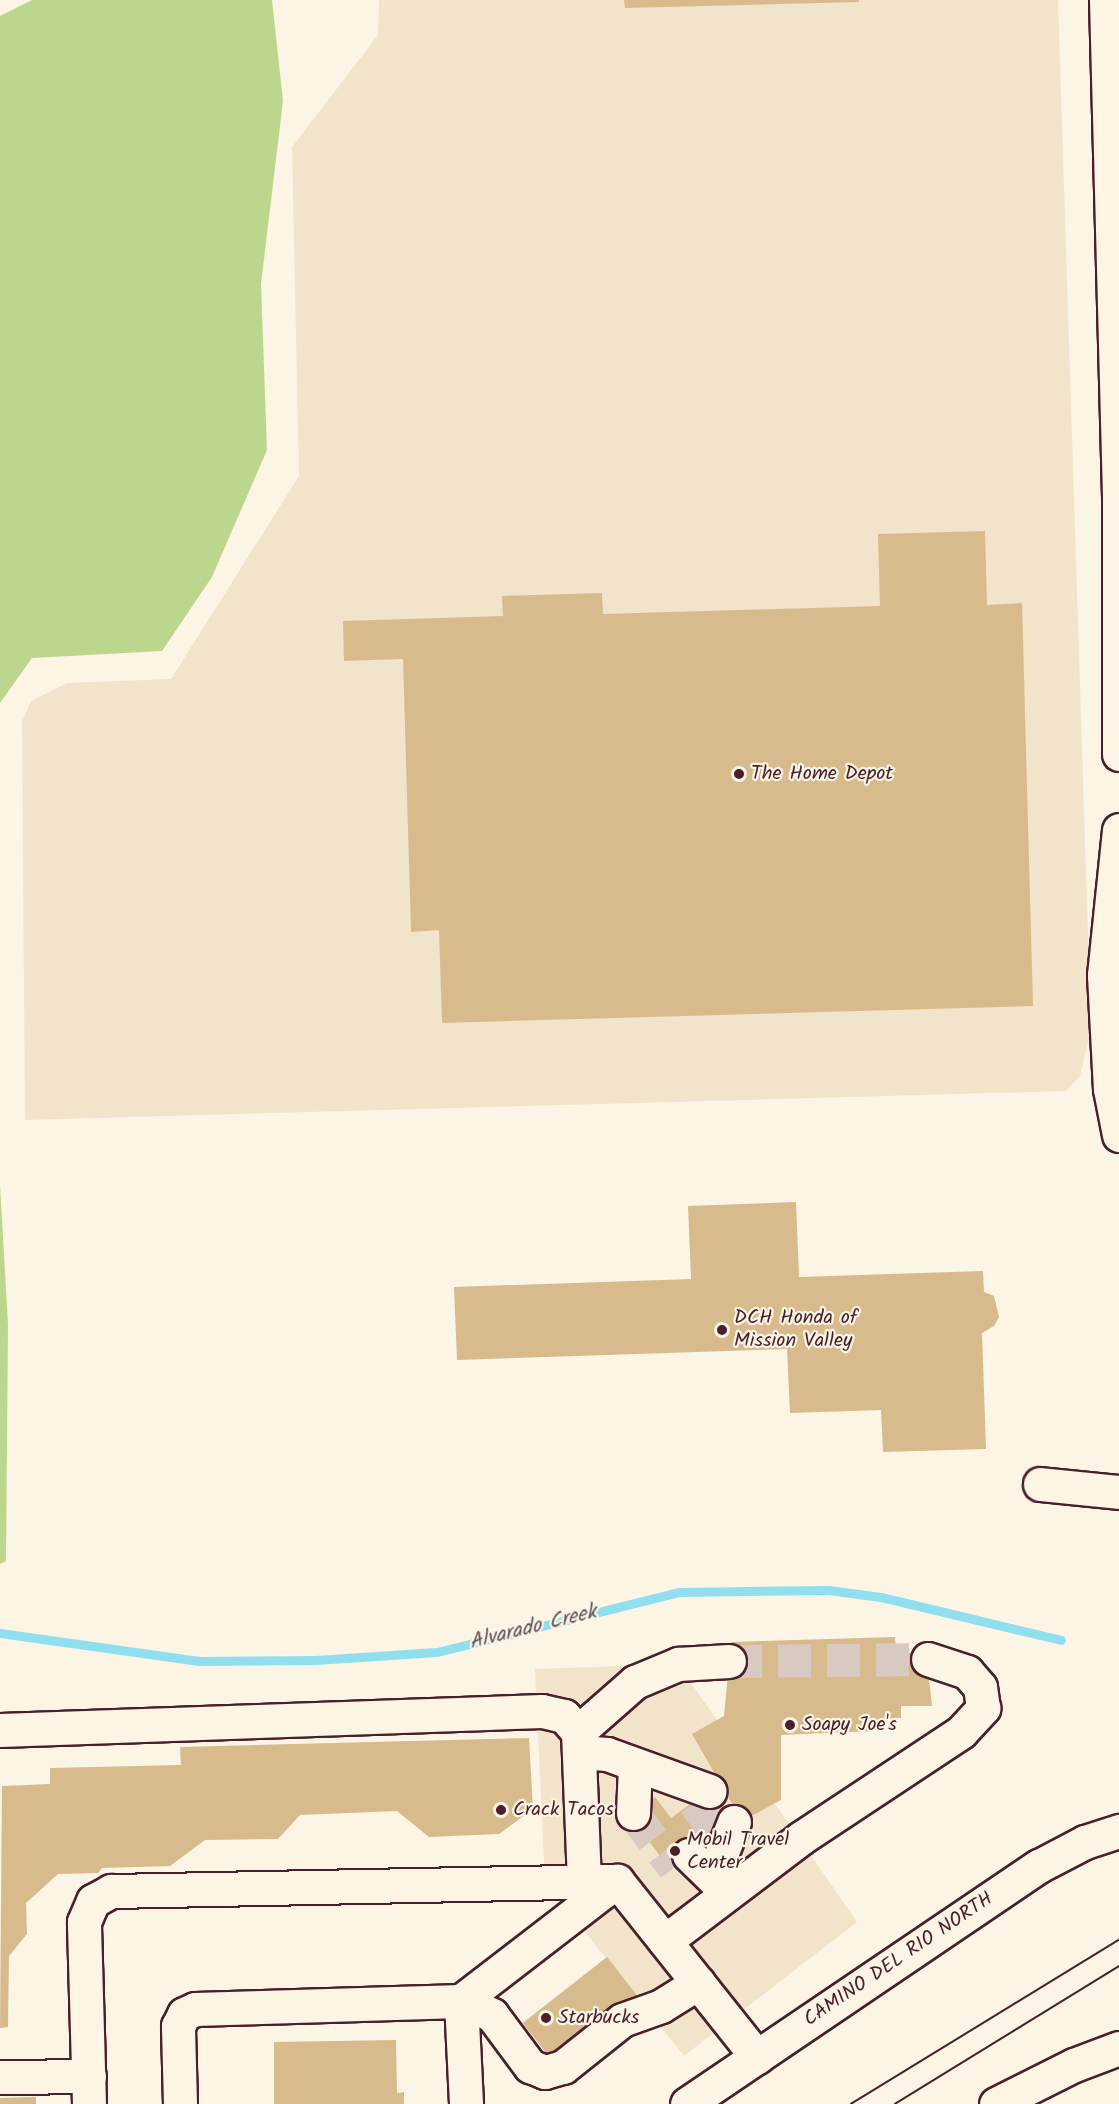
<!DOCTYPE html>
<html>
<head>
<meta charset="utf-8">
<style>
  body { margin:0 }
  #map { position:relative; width:1119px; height:2104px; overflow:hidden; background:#fcf5e5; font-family:Kalam,sans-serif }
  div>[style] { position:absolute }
  .built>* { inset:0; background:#f1e4ca }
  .green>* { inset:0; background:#bcd68e }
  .stream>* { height:9px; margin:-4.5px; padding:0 4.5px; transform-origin:4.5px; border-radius:4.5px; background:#90dfee }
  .building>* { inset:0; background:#d7bb8c; transform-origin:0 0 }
  .minor-tunnel>* { height:33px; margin-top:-16.5px; transform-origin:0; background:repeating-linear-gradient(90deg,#d8cac0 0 33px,transparent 0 49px) }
  .roads { filter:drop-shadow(2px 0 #4a1f2b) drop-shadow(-2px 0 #4a1f2b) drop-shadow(0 2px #4a1f2b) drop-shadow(0 -2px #4a1f2b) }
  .minor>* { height:33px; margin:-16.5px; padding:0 16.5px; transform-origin:16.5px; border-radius:16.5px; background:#fcf5e5 }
  .major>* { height:33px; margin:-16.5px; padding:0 16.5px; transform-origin:16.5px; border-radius:16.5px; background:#fcf5e5 }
  .highway>* { height:33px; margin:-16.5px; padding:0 16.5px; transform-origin:16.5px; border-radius:16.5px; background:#fcf5e5 }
  .tram>* { height:1.5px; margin:-0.75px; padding:0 0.75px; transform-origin:0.75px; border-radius:0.75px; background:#4a1f2b }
  .dots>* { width:16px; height:16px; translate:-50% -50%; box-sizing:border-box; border:3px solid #fcf5e5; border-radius:50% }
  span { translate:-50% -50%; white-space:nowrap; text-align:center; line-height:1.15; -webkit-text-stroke:4.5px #fcf5e5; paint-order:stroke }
  .poi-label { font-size:20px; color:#4a1f2b }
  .left { translate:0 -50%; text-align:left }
  .street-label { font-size:20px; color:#4a1f2b }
  .water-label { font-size:21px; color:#5c4f5c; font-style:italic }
</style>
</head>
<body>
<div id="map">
  <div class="built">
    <i style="clip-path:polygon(379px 0,1058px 0,1091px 1029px,1080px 1076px,1066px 1091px,25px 1120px,22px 722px,31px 701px,67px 683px,171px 679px,299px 476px,292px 147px,378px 35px)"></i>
    <i style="clip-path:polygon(678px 1664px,857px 1922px,684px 2056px,545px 1882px,535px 1669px)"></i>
  </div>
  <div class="green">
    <i style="clip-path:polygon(32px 0,272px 0,283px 101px,261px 284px,267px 450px,212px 577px,162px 651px,32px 658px,0 703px,0 16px)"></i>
    <i style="clip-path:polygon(0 1185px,8px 1324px,6px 1561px,0 1564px)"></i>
  </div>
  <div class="stream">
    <i style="left:0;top:1633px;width:201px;rotate:8deg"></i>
    <i style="left:199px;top:1661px;width:116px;rotate:-0.5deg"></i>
    <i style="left:315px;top:1660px;width:122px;rotate:-3.8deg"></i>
    <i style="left:437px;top:1652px;width:250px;rotate:-13.9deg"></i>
    <i style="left:680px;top:1592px;width:148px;rotate:-0.8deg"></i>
    <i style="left:828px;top:1590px;width:53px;rotate:7.5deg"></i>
    <i style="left:881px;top:1597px;width:185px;rotate:13.4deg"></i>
  </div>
  <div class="building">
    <i style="clip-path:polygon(624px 0,859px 0,859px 2px,625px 8px)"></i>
    <i style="clip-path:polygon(985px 531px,987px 605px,1022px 603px,1033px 1006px,442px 1023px,439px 930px,411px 932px,403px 659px,344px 661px,343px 621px,503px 616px,502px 596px,602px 593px,603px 614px,880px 606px,878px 534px)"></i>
    <i style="clip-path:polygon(796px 1202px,799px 1277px,983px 1271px,984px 1292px,994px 1296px,999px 1317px,994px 1326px,982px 1333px,986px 1449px,883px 1452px,881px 1410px,790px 1413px,787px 1349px,457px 1360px,454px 1287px,691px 1279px,688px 1206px)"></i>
    <i style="clip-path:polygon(895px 1637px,896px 1653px,926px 1653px,932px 1706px,901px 1706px,901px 1718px,873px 1720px,874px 1731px,781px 1735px,781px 1800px,742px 1821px,692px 1734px,724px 1716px,731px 1642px)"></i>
    <i style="clip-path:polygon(529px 1738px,533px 1809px,499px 1834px,429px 1837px,397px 1811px,300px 1815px,278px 1839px,205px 1840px,170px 1866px,102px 1868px,98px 1873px,58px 1874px,26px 1903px,27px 1934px,9px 1956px,8px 2027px,0 2028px,2px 1786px,50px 1784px,50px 1768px,181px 1765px,180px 1747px)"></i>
    <i style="clip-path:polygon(711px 1789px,735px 1821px,670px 1870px,630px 1815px,655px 1797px,671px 1818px)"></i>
    <i style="left:607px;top:1957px;width:52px;height:107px;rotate:52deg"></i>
    <i style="clip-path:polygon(396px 2040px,397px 2093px,404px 2092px,404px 2104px,274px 2104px,274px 2042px)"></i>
    <i style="clip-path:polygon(36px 2097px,36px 2104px,0 2104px,0 2098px)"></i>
  </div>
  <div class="minor-tunnel">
    <i style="left:729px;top:1661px;width:199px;rotate:-0.6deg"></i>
    <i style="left:694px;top:1802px;width:40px;rotate:53deg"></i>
    <i style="left:633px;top:1813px;width:68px;rotate:52.8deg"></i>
  </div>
  <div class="roads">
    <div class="minor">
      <i style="left:1106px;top:0;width:496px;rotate:88.5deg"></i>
      <i style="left:1119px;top:496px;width:258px;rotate:90deg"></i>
      <i style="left:1119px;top:830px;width:146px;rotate:95.9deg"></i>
      <i style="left:1104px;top:975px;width:114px;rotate:87deg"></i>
      <i style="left:1110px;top:1089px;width:47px;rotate:78.9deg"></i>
      <i style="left:1040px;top:1484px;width:79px;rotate:5.8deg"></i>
      <i style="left:0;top:1730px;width:542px;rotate:-2.01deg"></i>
      <i style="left:542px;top:1711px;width:23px;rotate:13deg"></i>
      <i style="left:564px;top:1716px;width:21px;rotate:49deg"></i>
      <i style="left:578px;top:1732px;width:149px;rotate:87.7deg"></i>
      <i style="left:578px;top:1732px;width:76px;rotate:-41.3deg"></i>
      <i style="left:635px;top:1682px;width:47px;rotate:-22.7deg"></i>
      <i style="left:678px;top:1664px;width:51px;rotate:-3.4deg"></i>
      <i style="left:579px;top:1752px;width:28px;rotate:4deg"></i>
      <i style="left:607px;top:1754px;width:109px;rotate:19.9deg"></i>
      <i style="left:633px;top:1813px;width:47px;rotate:-87.6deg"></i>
      <i style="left:689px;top:1855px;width:50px;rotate:44.2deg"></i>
      <i style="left:713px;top:1875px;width:57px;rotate:-68.4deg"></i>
      <i style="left:665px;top:1941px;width:171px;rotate:-37.1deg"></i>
      <i style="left:801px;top:1838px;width:192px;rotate:-33.5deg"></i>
      <i style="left:961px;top:1732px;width:33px;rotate:-47deg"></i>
      <i style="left:983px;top:1708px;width:21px;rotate:-98deg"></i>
      <i style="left:980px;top:1687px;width:20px;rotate:-131deg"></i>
      <i style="left:967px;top:1672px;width:41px;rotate:-161.6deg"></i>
      <i style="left:461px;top:2001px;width:197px;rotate:-37.6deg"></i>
      <i style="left:461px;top:2001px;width:103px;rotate:87.2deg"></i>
      <i style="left:0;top:2077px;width:89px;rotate:-0.6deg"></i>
      <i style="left:89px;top:2104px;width:182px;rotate:-91.6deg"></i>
      <i style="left:84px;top:1922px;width:23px;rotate:-67deg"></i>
      <i style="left:93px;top:1901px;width:21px;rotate:-29deg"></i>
      <i style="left:111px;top:1891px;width:506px;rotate:-1.13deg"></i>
      <i style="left:617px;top:1881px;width:225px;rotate:51.5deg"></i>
      <i style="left:180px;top:2104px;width:78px;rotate:-91.5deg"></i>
      <i style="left:178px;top:2026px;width:13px;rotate:-63deg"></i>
      <i style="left:184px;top:2014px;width:12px;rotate:-24deg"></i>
      <i style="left:195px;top:2009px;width:266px;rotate:-1.7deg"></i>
      <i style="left:461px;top:2001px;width:34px;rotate:24deg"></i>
      <i style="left:492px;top:2015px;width:64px;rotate:53.3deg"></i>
      <i style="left:530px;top:2066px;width:16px;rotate:22deg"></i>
      <i style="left:545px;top:2072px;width:19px;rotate:-16deg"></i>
      <i style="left:563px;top:2067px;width:75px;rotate:-38.5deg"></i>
      <i style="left:622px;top:2020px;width:41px;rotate:-19.7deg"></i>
      <i style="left:661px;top:2006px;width:44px;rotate:-31.9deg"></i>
    </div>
    <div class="major">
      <i style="left:687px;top:2104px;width:425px;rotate:-34.1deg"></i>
      <i style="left:1039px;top:1866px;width:52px;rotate:-27.6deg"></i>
      <i style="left:1085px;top:1842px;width:36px;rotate:-18deg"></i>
    </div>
    <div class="highway">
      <i style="left:996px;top:2104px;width:87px;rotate:-26.6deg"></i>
      <i style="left:1074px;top:2065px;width:48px;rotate:-20.7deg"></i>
    </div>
  </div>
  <div class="tram">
    <i style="left:851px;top:2104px;width:314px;rotate:-31.5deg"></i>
    <i style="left:895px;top:2104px;width:263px;rotate:-31.6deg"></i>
  </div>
  <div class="dots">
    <i style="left:739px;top:774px;background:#4a1f2b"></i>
    <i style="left:722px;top:1330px;background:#4a1f2b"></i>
    <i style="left:790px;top:1725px;background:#4a1f2b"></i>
    <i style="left:501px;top:1810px;background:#4a1f2b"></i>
    <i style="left:675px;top:1851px;background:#4a1f2b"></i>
    <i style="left:546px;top:2018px;background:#4a1f2b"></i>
  </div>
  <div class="poi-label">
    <span class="left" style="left:751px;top:774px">The Home Depot</span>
    <span class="left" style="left:734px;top:1330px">DCH Honda of<br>Mission Valley</span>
    <span class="left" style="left:802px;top:1725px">Soapy Joe's</span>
    <span class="left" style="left:513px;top:1810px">Crack Tacos</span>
    <span class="left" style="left:687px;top:1852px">Mobil Travel<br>Center</span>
    <span class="left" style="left:558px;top:2018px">Starbucks</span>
  </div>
  <div class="street-label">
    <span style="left:899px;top:1960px;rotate:-34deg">CAMINO DEL RIO NORTH</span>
  </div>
  <div class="water-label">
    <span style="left:533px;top:1628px;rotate:-14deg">Alvarado Creek</span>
  </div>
</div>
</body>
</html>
